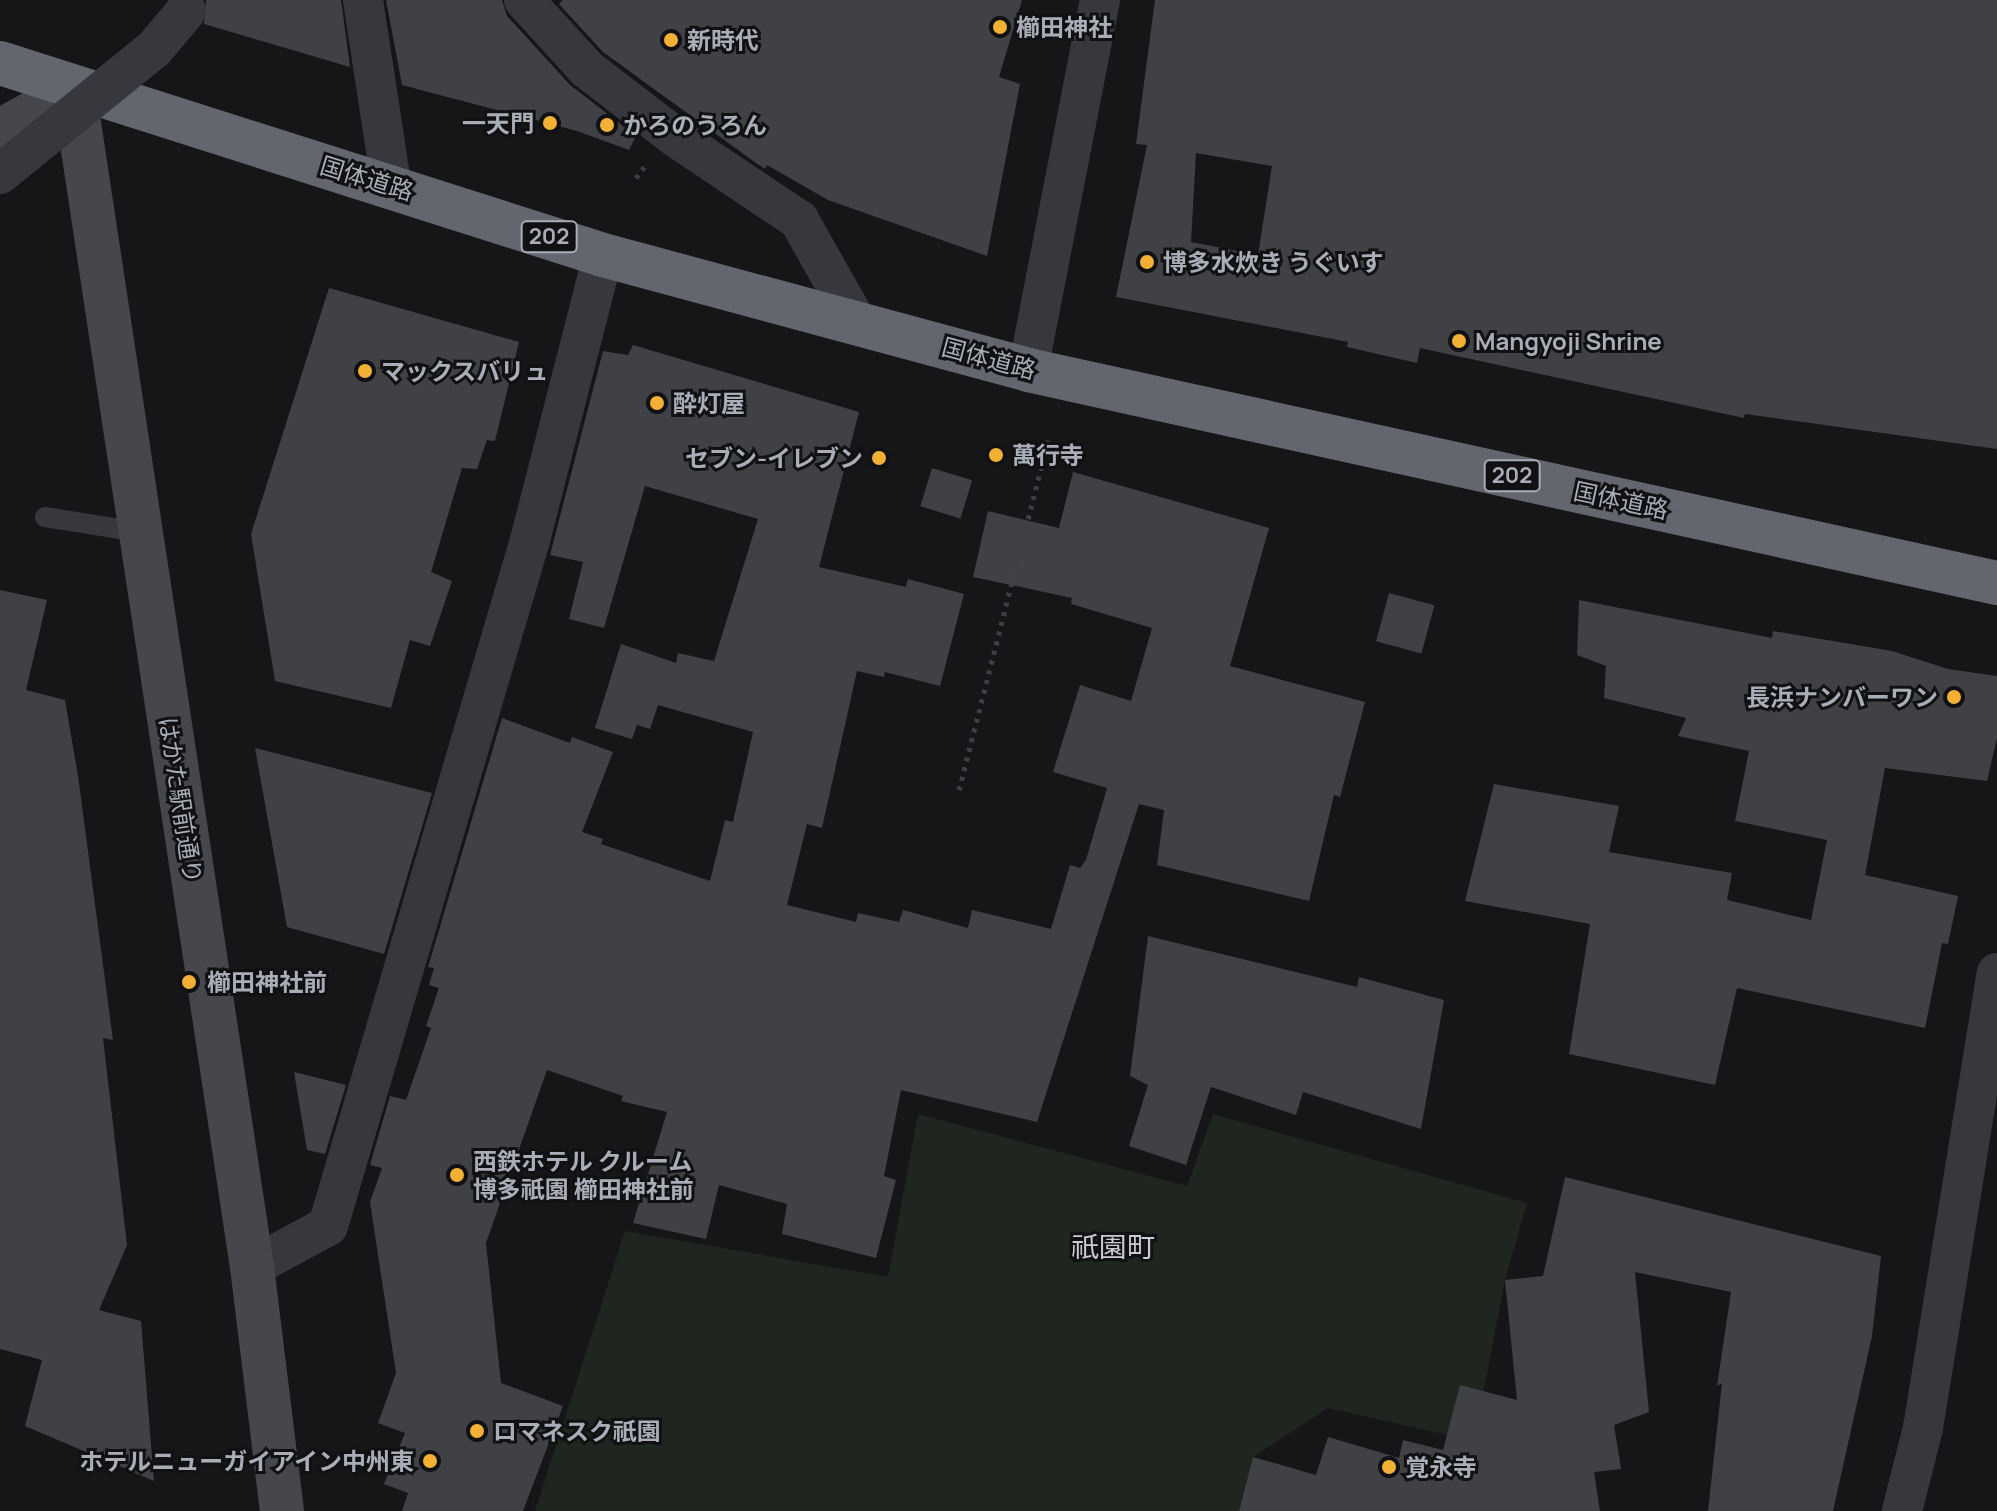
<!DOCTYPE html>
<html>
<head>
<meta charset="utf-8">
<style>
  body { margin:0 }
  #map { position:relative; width:1997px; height:1511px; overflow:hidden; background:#161618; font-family:Manrope,"Noto Sans JP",sans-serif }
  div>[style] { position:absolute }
  .green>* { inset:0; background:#1e261f }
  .building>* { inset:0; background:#404145; transform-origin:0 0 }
  .path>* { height:5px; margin-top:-2.5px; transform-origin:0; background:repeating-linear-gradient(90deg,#3d3f44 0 4px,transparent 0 10px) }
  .lane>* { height:20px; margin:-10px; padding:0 10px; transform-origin:10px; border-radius:10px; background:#37383d }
  .street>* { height:40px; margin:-20px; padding:0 20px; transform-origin:20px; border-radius:20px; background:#37383d }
  .secondary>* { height:44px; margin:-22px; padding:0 22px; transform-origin:22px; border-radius:22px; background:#45474d }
  .highway>* { height:44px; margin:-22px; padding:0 22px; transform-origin:22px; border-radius:22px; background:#63666e }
  .street-bridge>* { height:40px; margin:-20px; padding:0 20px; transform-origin:20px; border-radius:20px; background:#37383d }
  .dots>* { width:22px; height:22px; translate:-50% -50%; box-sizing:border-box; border:4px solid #111113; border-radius:50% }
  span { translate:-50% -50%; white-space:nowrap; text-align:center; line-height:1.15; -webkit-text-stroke:6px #111113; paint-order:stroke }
  .shield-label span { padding:2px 6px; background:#111113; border:2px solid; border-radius:6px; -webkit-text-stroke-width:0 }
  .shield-label { font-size:22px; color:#a8adb8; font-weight:700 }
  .poi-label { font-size:24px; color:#a8adb8; font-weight:700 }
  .left { translate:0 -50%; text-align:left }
  .right { translate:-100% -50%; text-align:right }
  .street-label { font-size:24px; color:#a8adb8 }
  .quarter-label { font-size:28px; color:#c9ccd4 }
</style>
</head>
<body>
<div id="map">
  <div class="green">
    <i style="clip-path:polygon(918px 1114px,1187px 1186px,1213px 1114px,1527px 1203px,1505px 1280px,1474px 1441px,1328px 1408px,1253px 1457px,1239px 1511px,535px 1511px,625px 1231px,888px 1277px)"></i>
  </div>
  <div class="building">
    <i style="clip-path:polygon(206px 0,341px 0,350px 67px,204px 24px)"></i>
    <i style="clip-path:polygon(386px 0,502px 0,507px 16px,570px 85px,636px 136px,629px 150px,577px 131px,402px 85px)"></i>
    <i style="clip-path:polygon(563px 0,1022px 0,999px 77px,1020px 84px,987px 256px,828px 200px,767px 165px,765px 169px,756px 163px,603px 52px,559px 4px)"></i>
    <i style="clip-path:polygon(evenodd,1155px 0,1997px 0,1997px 449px,1745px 414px,1744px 418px,1420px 348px,1417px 363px,1347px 347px,1348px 342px,1116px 297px,1147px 145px,1136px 144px,1155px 0,1196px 153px,1272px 166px,1258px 255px,1191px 242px,1196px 153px)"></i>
    <i style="clip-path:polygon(329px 288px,519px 342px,495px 441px,487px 440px,477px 469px,462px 468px,431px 572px,452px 581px,430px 646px,410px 640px,391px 708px,275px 681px,251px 534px)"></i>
    <i style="clip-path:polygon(633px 345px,859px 412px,819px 567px,906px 587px,908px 579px,964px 594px,940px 686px,885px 672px,884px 677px,857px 671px,822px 828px,807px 824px,787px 905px,856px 922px,858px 913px,899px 922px,903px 910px,968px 928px,972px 910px,1051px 929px,1070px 865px,1080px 868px,1086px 860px,1107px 788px,1053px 772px,1080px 685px,1131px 701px,1152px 628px,1071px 604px,1072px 598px,973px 577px,988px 511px,1059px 528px,1073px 472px,1269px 528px,1230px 666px,1365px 702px,1340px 797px,1334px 795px,1309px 901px,1157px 865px,1164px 810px,1139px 804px,1037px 1122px,901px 1090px,884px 1176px,896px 1180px,876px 1258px,782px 1234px,787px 1204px,719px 1185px,706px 1239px,633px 1223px,667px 1112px,621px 1101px,623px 1096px,547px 1070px,486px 1243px,501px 1383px,563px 1406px,523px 1511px,402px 1511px,408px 1493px,384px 1484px,405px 1433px,378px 1423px,396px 1373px,370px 1202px,382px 1168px,370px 1165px,390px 1096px,406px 1100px,431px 1028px,426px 1026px,439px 988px,429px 985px,434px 968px,428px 967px,502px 718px,570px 743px,572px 737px,613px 752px,582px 832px,603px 839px,601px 844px,710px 881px,725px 820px,733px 822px,753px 732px,658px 705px,650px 729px,637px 725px,632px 739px,595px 728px,621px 644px,676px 663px,678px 653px,714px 661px,758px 519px,645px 486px,604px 628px,569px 619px,583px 562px,550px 555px,603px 351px,628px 355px)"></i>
    <i style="left:932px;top:468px;width:42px;height:40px;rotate:17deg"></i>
    <i style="clip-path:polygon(0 590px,47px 600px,26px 690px,65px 700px,78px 776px,113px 1040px,103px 1038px,127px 1245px,99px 1310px,141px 1321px,154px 1481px,25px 1426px,42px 1360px,0 1349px)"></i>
    <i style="left:1389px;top:593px;width:47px;height:50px;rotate:15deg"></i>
    <i style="clip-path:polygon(1579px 600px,1772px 638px,1773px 631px,1892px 651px,1948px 669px,1997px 676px,1997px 738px,1987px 781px,1885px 768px,1865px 875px,1958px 896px,1948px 944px,1942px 943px,1925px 1028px,1737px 988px,1715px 1085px,1569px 1054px,1590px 924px,1465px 901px,1494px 784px,1619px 806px,1609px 852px,1732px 873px,1727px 900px,1811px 920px,1827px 840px,1735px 821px,1749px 751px,1678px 736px,1686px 718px,1604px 698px,1606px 666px,1577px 655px)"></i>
    <i style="clip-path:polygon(255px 748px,432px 793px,384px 954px,287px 927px)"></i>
    <i style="clip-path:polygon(1148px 936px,1357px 987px,1359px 977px,1444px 1000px,1421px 1129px,1303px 1092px,1296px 1115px,1211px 1087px,1186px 1165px,1129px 1146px,1148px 1085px,1130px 1076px)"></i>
    <i style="clip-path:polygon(294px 1072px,346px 1085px,325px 1154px,307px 1150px)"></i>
    <i style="clip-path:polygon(1565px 1177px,1881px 1256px,1872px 1336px,1833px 1511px,1708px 1511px,1722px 1383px,1717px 1386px,1731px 1292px,1635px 1272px,1649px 1412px,1614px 1425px,1621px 1469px,1594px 1472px,1600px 1511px,1239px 1511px,1253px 1457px,1316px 1475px,1328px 1437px,1399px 1458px,1403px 1440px,1443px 1450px,1460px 1385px,1517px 1400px,1505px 1280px,1543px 1276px)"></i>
  </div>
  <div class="path">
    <i style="left:636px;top:178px;width:14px;rotate:-54deg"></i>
    <i style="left:959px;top:790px;width:361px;rotate:-75.7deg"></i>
  </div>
  <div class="lane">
    <i style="left:45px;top:517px;width:96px;rotate:9deg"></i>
  </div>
  <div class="street">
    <i style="left:363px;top:0;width:186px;rotate:81.3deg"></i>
    <i style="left:524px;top:0;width:93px;rotate:47.6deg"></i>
    <i style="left:587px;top:69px;width:115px;rotate:37.6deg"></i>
    <i style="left:678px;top:139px;width:146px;rotate:33.8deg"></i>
    <i style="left:799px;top:220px;width:116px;rotate:60.6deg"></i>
    <i style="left:1028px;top:370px;width:377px;rotate:-79deg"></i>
    <i style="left:252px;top:1267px;width:86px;rotate:-28.3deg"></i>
    <i style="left:328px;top:1226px;width:715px;rotate:-73.59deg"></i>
    <i style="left:530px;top:540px;width:294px;rotate:-75.6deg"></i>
    <i style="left:1902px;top:1511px;width:86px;rotate:-75.8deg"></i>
    <i style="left:1923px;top:1428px;width:461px;rotate:-80.8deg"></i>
  </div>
  <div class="secondary">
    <i style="left:0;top:131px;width:85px;rotate:-29deg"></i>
    <i style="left:74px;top:90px;width:1190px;rotate:81.4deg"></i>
    <i style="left:252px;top:1267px;width:246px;rotate:83deg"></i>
  </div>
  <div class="highway">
    <i style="left:0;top:63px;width:633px;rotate:17.66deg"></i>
    <i style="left:603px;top:255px;width:440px;rotate:15.1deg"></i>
    <i style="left:1028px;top:370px;width:992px;rotate:12.4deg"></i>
  </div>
  <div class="street-bridge">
    <i style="left:0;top:174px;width:198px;rotate:-39.1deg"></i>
    <i style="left:154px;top:49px;width:50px;rotate:-49.9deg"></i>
  </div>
  <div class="dots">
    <i style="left:1000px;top:27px;background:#f2b134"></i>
    <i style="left:671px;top:40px;background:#f2b134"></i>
    <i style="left:550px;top:123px;background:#f2b134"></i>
    <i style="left:607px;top:125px;background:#f2b134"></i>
    <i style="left:1147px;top:262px;background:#f2b134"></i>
    <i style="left:1459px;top:341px;background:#f2b134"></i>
    <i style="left:365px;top:371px;background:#f2b134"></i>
    <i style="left:657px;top:403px;background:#f2b134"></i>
    <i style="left:996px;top:455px;background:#f2b134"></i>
    <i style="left:879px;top:458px;background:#f2b134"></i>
    <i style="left:1954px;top:697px;background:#f2b134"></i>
    <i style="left:189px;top:982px;background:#f2b134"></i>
    <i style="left:457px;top:1175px;background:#f2b134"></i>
    <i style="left:477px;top:1431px;background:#f2b134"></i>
    <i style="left:430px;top:1461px;background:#f2b134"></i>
    <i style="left:1389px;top:1467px;background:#f2b134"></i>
  </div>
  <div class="shield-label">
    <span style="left:549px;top:237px">202</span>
    <span style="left:1512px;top:476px">202</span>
  </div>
  <div class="poi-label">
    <span class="left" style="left:1016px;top:27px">櫛田神社</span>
    <span class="left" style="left:687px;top:40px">新時代</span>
    <span class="right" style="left:534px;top:123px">一天門</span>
    <span class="left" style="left:623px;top:125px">かろのうろん</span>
    <span class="left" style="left:1163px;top:262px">博多水炊き うぐいす</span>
    <span class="left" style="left:1475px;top:341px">Mangyoji Shrine</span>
    <span class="left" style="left:381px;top:371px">マックスバリュ</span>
    <span class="left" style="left:673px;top:403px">酔灯屋</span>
    <span class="left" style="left:1012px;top:455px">萬行寺</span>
    <span class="right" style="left:863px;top:458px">セブン-イレブン</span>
    <span class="right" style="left:1938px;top:697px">長浜ナンバーワン</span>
    <span class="left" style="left:207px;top:982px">櫛田神社前</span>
    <span class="left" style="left:473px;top:1175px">西鉄ホテル クルーム<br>博多祇園 櫛田神社前</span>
    <span class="left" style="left:493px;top:1431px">ロマネスク祇園</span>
    <span class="right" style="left:414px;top:1461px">ホテルニューガイアイン中州東</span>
    <span class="left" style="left:1405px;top:1467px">覚永寺</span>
  </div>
  <div class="street-label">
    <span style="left:367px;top:178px;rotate:17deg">国体道路</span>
    <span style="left:989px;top:358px;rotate:15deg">国体道路</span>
    <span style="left:1621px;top:500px;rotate:12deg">国体道路</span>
    <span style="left:181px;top:800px;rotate:81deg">はかた駅前通り</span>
  </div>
  <div class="quarter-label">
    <span style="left:1113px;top:1246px">祇園町</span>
  </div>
</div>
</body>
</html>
